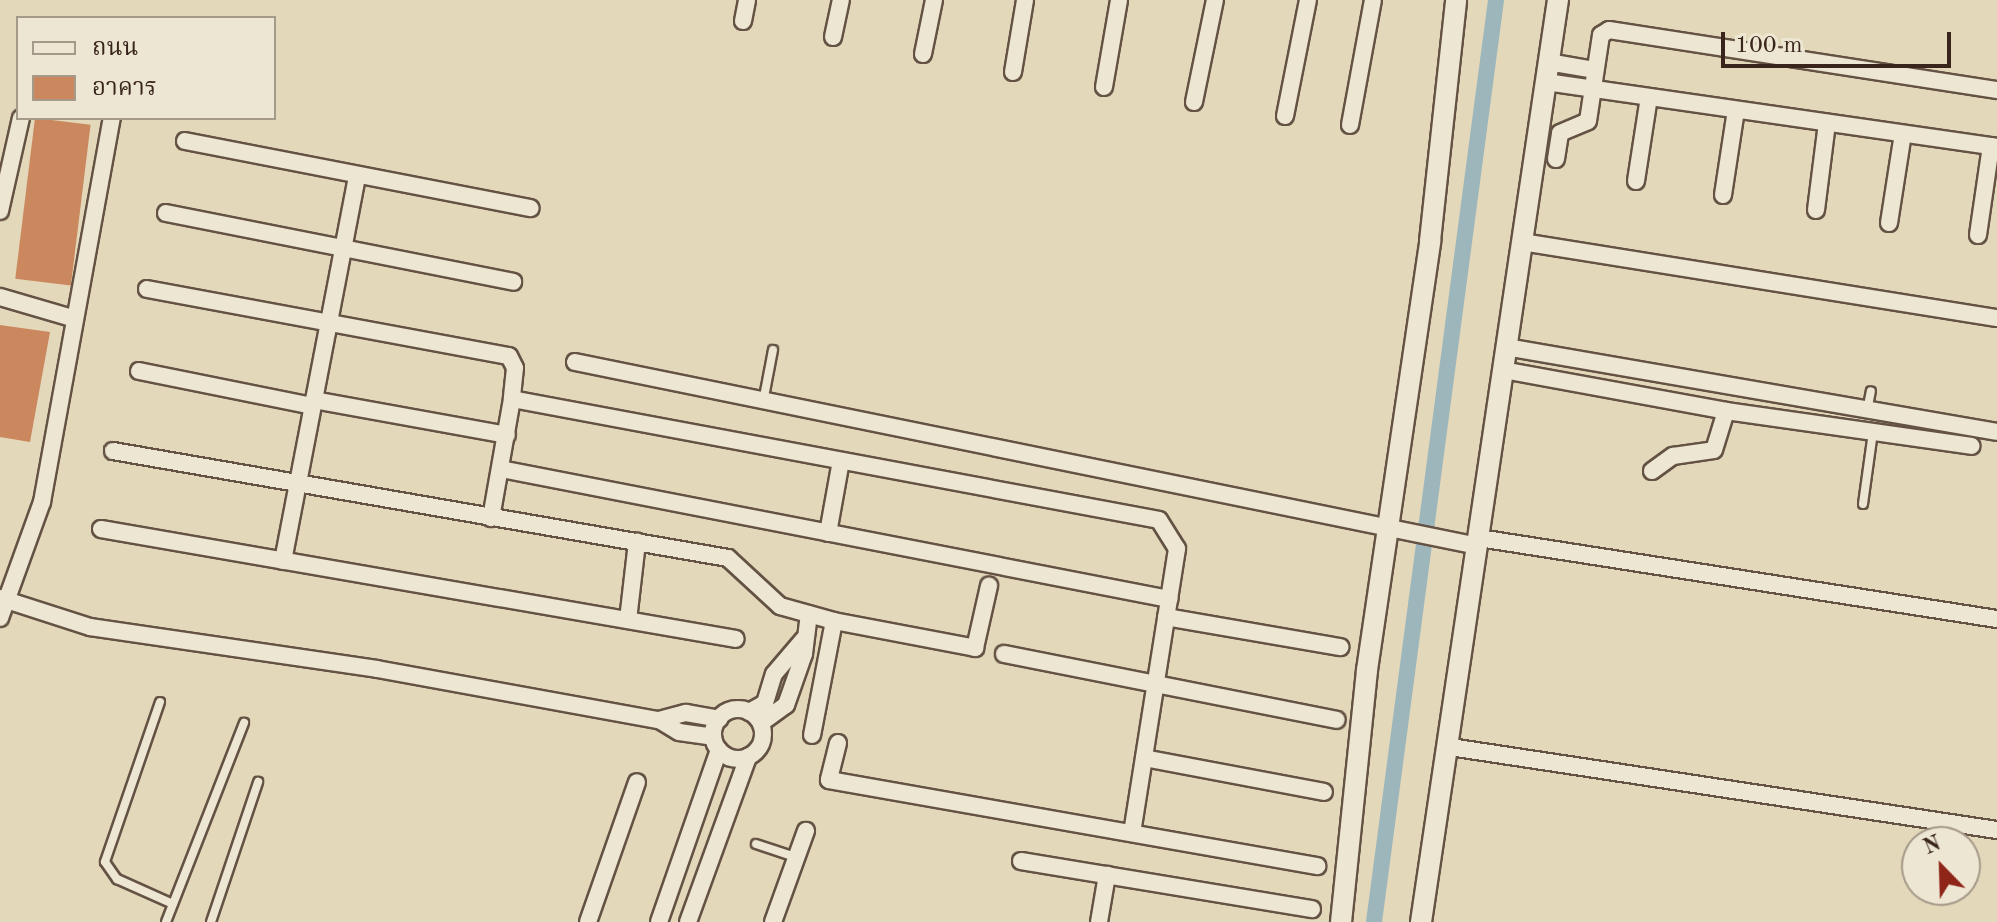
<!DOCTYPE html>
<html>
<head>
<meta charset="utf-8">
<style>
  body { margin:0 }
  #map { position:relative; width:1997px; height:922px; overflow:hidden; background:#e3d8ba; font-family:"Old Standard TT","Noto Serif Thai",serif }
  div>[style] { position:absolute }
  .canal>* { height:16px; margin:-8px; padding:0 8px; transform-origin:8px; border-radius:8px; background:#9cb6bc }
  .building>* { inset:0; background:#cb885f; transform-origin:0 0 }
  .roads { filter:drop-shadow(2px 0 #645244) drop-shadow(-2px 0 #645244) drop-shadow(0 2px #645244) drop-shadow(0 -2px #645244) }
  .service>* { height:8px; margin:-4px; padding:0 4px; transform-origin:4px; border-radius:4px; background:#ede6d2 }
  .minor>* { height:16px; margin:-8px; padding:0 8px; transform-origin:8px; border-radius:8px; background:#ede6d2 }
  .minor>.ring { margin:-8px; padding:0; box-sizing:content-box; background:none; border:16px solid #ede6d2; border-radius:50% }
  .tertiary>* { height:20px; margin:-10px; padding:0 10px; transform-origin:10px; border-radius:10px; background:#ede6d2 }
  span { translate:-50% -50%; white-space:nowrap; text-align:center; line-height:1.15; -webkit-text-stroke:6px #ede6d2; paint-order:stroke }
  .legend { position:absolute; left:16px; top:16px; width:260px; height:104px; box-sizing:border-box; background:#ede6d2; border:2px solid #a59989; margin:0; padding:10px 14px; list-style:none; font-size:24px; color:#39251c }
  .legend li { display:flex; align-items:center; gap:16px; height:40px }
  .legend b { width:40px; border:2px solid #a59989 }
  .north { position:absolute; left:1901px; top:826px; width:80px; height:80px; box-sizing:border-box; background:#ede6d2; border:2px solid #a59989; border-radius:50%; rotate:337deg; font-size:22px; font-weight:700; line-height:32px; text-align:center; color:#39251c }
  .north::after { content:''; display:block; margin:auto; width:28px; height:36px; background:#8f2418; clip-path:polygon(50% 0,100% 100%,50% 72%,0 100%) }
  .scale { position:absolute; left:1721px; top:32px; width:230px; height:36px; box-sizing:border-box; border:4px solid #39251c; border-top:0; padding-left:10px; font-size:24px; line-height:28px; white-space:nowrap; color:#39251c; -webkit-text-stroke:6px #ede6d2; paint-order:stroke }
</style>
</head>
<body>
<div id="map">
  <div class="canal">
    <i style="left:1374px;top:922px;width:930px;rotate:-82.46deg"></i>
  </div>
  <div class="building">
    <i style="left:35px;top:118px;width:56px;height:162px;rotate:7deg"></i>
    <i style="clip-path:polygon(0 325px,50px 332px,30px 442px,0 437px)"></i>
  </div>
  <div class="roads">
    <div class="service">
      <i style="left:764px;top:397px;width:48px;rotate:-79.2deg"></i>
      <i style="left:1867px;top:411px;width:20px;rotate:-79deg"></i>
      <i style="left:1863px;top:504px;width:73px;rotate:-82.1deg"></i>
      <i style="left:160px;top:702px;width:169px;rotate:109deg"></i>
      <i style="left:105px;top:862px;width:21px;rotate:55deg"></i>
      <i style="left:117px;top:879px;width:61px;rotate:24.1deg"></i>
      <i style="left:756px;top:844px;width:44px;rotate:18.4deg"></i>
      <i style="left:166px;top:922px;width:214px;rotate:-68.6deg"></i>
      <i style="left:211px;top:922px;width:148px;rotate:-71.4deg"></i>
    </div>
    <div class="minor">
      <i style="left:743px;top:21px;width:21px;rotate:-79deg"></i>
      <i style="left:833px;top:37px;width:38px;rotate:-78deg"></i>
      <i style="left:923px;top:54px;width:55px;rotate:-78.5deg"></i>
      <i style="left:1548px;top:62px;width:48px;rotate:9.7deg"></i>
      <i style="left:1013px;top:72px;width:73px;rotate:-80.5deg"></i>
      <i style="left:1546px;top:82px;width:456px;rotate:8.2deg"></i>
      <i style="left:1104px;top:87px;width:88px;rotate:-80.2deg"></i>
      <i style="left:1194px;top:102px;width:104px;rotate:-78.4deg"></i>
      <i style="left:1285px;top:116px;width:118px;rotate:-78.8deg"></i>
      <i style="left:1350px;top:125px;width:127px;rotate:-79.6deg"></i>
      <i style="left:185px;top:141px;width:352px;rotate:11deg"></i>
      <i style="left:1556px;top:159px;width:26px;rotate:-81deg"></i>
      <i style="left:1560px;top:133px;width:30px;rotate:-23deg"></i>
      <i style="left:1588px;top:121px;width:87px;rotate:-81.4deg"></i>
      <i style="left:1601px;top:35px;width:9px;rotate:-32deg"></i>
      <i style="left:1609px;top:30px;width:393px;rotate:8.8deg"></i>
      <i style="left:1636px;top:181px;width:85px;rotate:-81.2deg"></i>
      <i style="left:1723px;top:195px;width:86px;rotate:-81.3deg"></i>
      <i style="left:1816px;top:210px;width:88px;rotate:-82.8deg"></i>
      <i style="left:0;top:211px;width:95px;rotate:-77.3deg"></i>
      <i style="left:166px;top:213px;width:354px;rotate:11.2deg"></i>
      <i style="left:1889px;top:223px;width:90px;rotate:-81.1deg"></i>
      <i style="left:1978px;top:235px;width:90px;rotate:-81.7deg"></i>
      <i style="left:1522px;top:242px;width:481px;rotate:9.1deg"></i>
      <i style="left:147px;top:289px;width:368px;rotate:10.5deg"></i>
      <i style="left:509px;top:356px;width:13px;rotate:63deg"></i>
      <i style="left:515px;top:368px;width:31px;rotate:96deg"></i>
      <i style="left:512px;top:399px;width:121px;rotate:100deg"></i>
      <i style="left:0;top:297px;width:75px;rotate:16.3deg"></i>
      <i style="left:1506px;top:347px;width:498px;rotate:9.8deg"></i>
      <i style="left:575px;top:362px;width:922px;rotate:11.52deg"></i>
      <i style="left:1503px;top:370px;width:227px;rotate:10.4deg"></i>
      <i style="left:1726px;top:411px;width:248px;rotate:8.1deg"></i>
      <i style="left:139px;top:371px;width:177px;rotate:11.4deg"></i>
      <i style="left:512px;top:399px;width:658px;rotate:10.59deg"></i>
      <i style="left:1159px;top:520px;width:34px;rotate:58deg"></i>
      <i style="left:1177px;top:549px;width:287px;rotate:99deg"></i>
      <i style="left:314px;top:400px;width:196px;rotate:10.3deg"></i>
      <i style="left:113px;top:451px;width:624px;rotate:9.87deg"></i>
      <i style="left:728px;top:558px;width:71px;rotate:42.7deg"></i>
      <i style="left:780px;top:606px;width:56px;rotate:15.5deg"></i>
      <i style="left:834px;top:621px;width:116px;rotate:100.9deg"></i>
      <i style="left:501px;top:469px;width:681px;rotate:11.01deg"></i>
      <i style="left:1652px;top:471px;width:26px;rotate:-36deg"></i>
      <i style="left:1673px;top:456px;width:41px;rotate:-8.3deg"></i>
      <i style="left:1714px;top:450px;width:41px;rotate:-72.9deg"></i>
      <i style="left:101px;top:529px;width:644px;rotate:9.83deg"></i>
      <i style="left:828px;top:533px;width:73px;rotate:-79.8deg"></i>
      <i style="left:1479px;top:538px;width:524px;rotate:8.89deg"></i>
      <i style="left:283px;top:561px;width:392px;rotate:-79.1deg"></i>
      <i style="left:0;top:598px;width:95px;rotate:17.9deg"></i>
      <i style="left:90px;top:627px;width:290px;rotate:8.3deg"></i>
      <i style="left:377px;top:669px;width:287px;rotate:10.3deg"></i>
      <i style="left:659px;top:720px;width:23px;rotate:31deg"></i>
      <i style="left:679px;top:732px;width:34px;rotate:8deg"></i>
      <i style="left:1166px;top:617px;width:177px;rotate:9.8deg"></i>
      <i style="left:0;top:618px;width:123px;rotate:-70.1deg"></i>
      <i style="left:42px;top:502px;width:390px;rotate:-79.7deg"></i>
      <i style="left:628px;top:620px;width:79px;rotate:-83.4deg"></i>
      <i style="left:834px;top:621px;width:144px;rotate:10.8deg"></i>
      <i style="left:975px;top:648px;width:64px;rotate:-77.3deg"></i>
      <i style="left:1004px;top:654px;width:339px;rotate:11.2deg"></i>
      <i class="ring" style="left:713px;top:709px;width:34px;height:34px"></i>
      <i style="left:749px;top:712px;width:18px;rotate:-29deg"></i>
      <i style="left:765px;top:703px;width:30px;rotate:-73deg"></i>
      <i style="left:774px;top:674px;width:45px;rotate:-49.5deg"></i>
      <i style="left:659px;top:720px;width:28px;rotate:-15deg"></i>
      <i style="left:686px;top:713px;width:34px;rotate:10deg"></i>
      <i style="left:761px;top:723px;width:31px;rotate:-36deg"></i>
      <i style="left:786px;top:705px;width:54px;rotate:-70.6deg"></i>
      <i style="left:804px;top:654px;width:40px;rotate:-82.9deg"></i>
      <i style="left:838px;top:743px;width:38px;rotate:104deg"></i>
      <i style="left:829px;top:780px;width:496px;rotate:10deg"></i>
      <i style="left:1450px;top:747px;width:553px;rotate:8.63deg"></i>
      <i style="left:1144px;top:758px;width:183px;rotate:10.7deg"></i>
      <i style="left:1021px;top:861px;width:295px;rotate:9.4deg"></i>
      <i style="left:588px;top:922px;width:148px;rotate:-70.7deg"></i>
      <i style="left:659px;top:922px;width:182px;rotate:-70.8deg"></i>
      <i style="left:688px;top:922px;width:176px;rotate:-70deg"></i>
      <i style="left:773px;top:922px;width:97px;rotate:-70.1deg"></i>
      <i style="left:1099px;top:922px;width:48px;rotate:-80.3deg"></i>
    </div>
    <div class="tertiary">
      <i style="left:1341px;top:922px;width:253px;rotate:-84.1deg"></i>
      <i style="left:1367px;top:670px;width:434px;rotate:-81.6deg"></i>
      <i style="left:1430px;top:241px;width:242px;rotate:-83.8deg"></i>
      <i style="left:1421px;top:922px;width:932px;rotate:-81.55deg"></i>
    </div>
  </div>
  <ul class="legend">
  <li><b style="height:10px;background:#ede6d2"></b>ถนน</li>
  <li><b style="height:22px;background:#cb885f"></b>อาคาร</li>
  </ul>
  <div class="north">N</div>
  <div class="scale">100 m</div>
</div>
</body>
</html>
